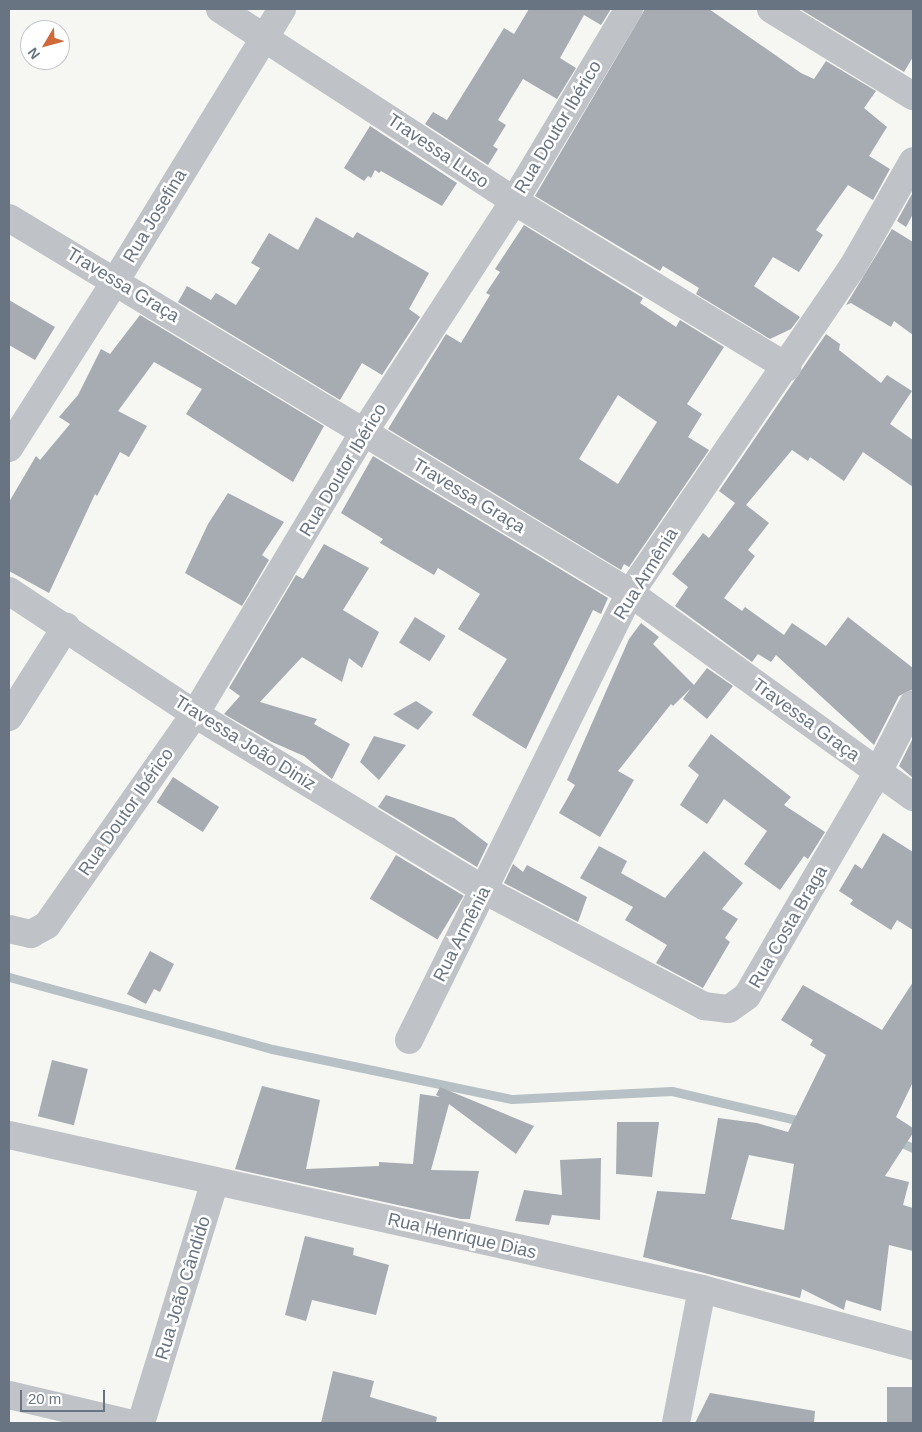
<!DOCTYPE html>
<html>
<head>
<meta charset="utf-8">
<style>
  body { margin:0 }
  #map { position:relative; width:922px; height:1432px; overflow:hidden; background:#f6f6f3; font-family:Helvetica,sans-serif }
  div>[style] { position:absolute }
  .stream>* { height:9px; margin:-4.5px; padding:0 4.5px; transform-origin:4.5px; border-radius:4.5px; background:#b7c0c5 }
  .building>* { inset:0; background:#a6acb2; transform-origin:0 0 }
  .minor>* { height:28px; margin:-14px; padding:0 14px; transform-origin:14px; border-radius:14px; background:#bfc2c6 }
  span { translate:-50% -50%; white-space:nowrap; text-align:center; line-height:1.15; -webkit-text-stroke:5px #fff; paint-order:stroke }
  .street-label { font-size:18px; color:#687481 }
  .frame { position:absolute; inset:0; border:10px solid #687481; pointer-events:none }
  .north { position:absolute; left:20px; top:20px; width:50px; height:50px; box-sizing:border-box; background:#fff; border:1px solid #c3c7cd; border-radius:50%; rotate:233deg; font-size:14px; font-weight:700; line-height:20px; text-align:center; color:#687481 }
  .north::after { content:''; display:block; margin:auto; width:18px; height:22px; background:#cf693a; clip-path:polygon(50% 0,100% 100%,50% 72%,0 100%) }
  .scale { position:absolute; left:20px; top:1390px; width:85px; height:22px; box-sizing:border-box; border:2px solid #687481; border-top:0; padding-left:6px; font-size:15px; line-height:18px; white-space:nowrap; color:#687481; -webkit-text-stroke:4px #fff; paint-order:stroke }
</style>
</head>
<body>
<div id="map">
  <div class="stream">
    <i style="left:9px;top:977px;width:273px;rotate:15.3deg"></i>
    <i style="left:272px;top:1049px;width:245px;rotate:11.8deg"></i>
    <i style="left:512px;top:1099px;width:160px;rotate:-2.9deg"></i>
    <i style="left:672px;top:1091px;width:137px;rotate:13.1deg"></i>
    <i style="left:895px;top:1140px;width:20px;rotate:24deg"></i>
  </div>
  <div class="building">
    <i style="clip-path:polygon(529px 9px,611px 9px,601px 25px,584px 15px,560px 58px,576px 68px,557px 99px,523px 79px,498px 120px,506px 125px,493px 146px,498px 149px,488px 165px,425px 124px,433px 112px,447px 120px,504px 28px,514px 34px)"></i>
    <i style="clip-path:polygon(645px 9px,709px 9px,801px 73px,814px 79px,826px 61px,876px 91px,864px 108px,887px 127px,869px 156px,890px 169px,873px 200px,848px 185px,816px 230px,823px 235px,799px 272px,773px 257px,754px 286px,800px 317px,791px 329px,770px 339px,696px 294px,699px 288px,663px 266px,660px 271px,535px 196px)"></i>
    <i style="clip-path:polygon(800px 9px,913px 9px,913px 57px,904px 72px)"></i>
    <i style="clip-path:polygon(370px 126px,457px 183px,442px 206px,381px 171px,379px 173px,375px 170px,371px 178px,368px 176px,364px 181px,344px 168px)"></i>
    <i style="clip-path:polygon(913px 192px,913px 214px,906px 227px,897px 221px)"></i>
    <i style="clip-path:polygon(316px 217px,353px 238px,357px 232px,429px 273px,409px 309px,420px 317px,382px 375px,362px 363px,340px 400px,178px 302px,187px 286px,211px 300px,216px 293px,236px 305px,260px 268px,251px 263px,269px 233px,298px 250px)"></i>
    <i style="clip-path:polygon(evenodd,524px 225px,643px 298px,640px 303px,676px 327px,680px 320px,724px 347px,687px 404px,702px 414px,688px 437px,709px 450px,629px 567px,624px 564px,621px 570px,388px 429px,446px 334px,461px 343px,490px 295px,486px 293px,500px 272px,495px 269px,524px 225px,618px 395px,657px 422px,618px 484px,579px 459px,618px 395px)"></i>
    <i style="clip-path:polygon(892px 229px,913px 242px,913px 335px,894px 321px,891px 327px,851px 303px,846px 305px)"></i>
    <i style="clip-path:polygon(9px 300px,55px 327px,35px 360px,9px 345px)"></i>
    <i style="clip-path:polygon(140px 315px,324px 426px,293px 482px,186px 414px,202px 389px,154px 362px,118px 411px,147px 426px,129px 457px,120px 452px,97px 496px,95px 494px,49px 593px,9px 571px,9px 502px,36px 456px,40px 460px,70px 424px,59px 417px,78px 395px,101px 349px,110px 354px)"></i>
    <i style="clip-path:polygon(826px 334px,840px 344px,839px 350px,881px 383px,887px 375px,912px 391px,890px 424px,913px 440px,913px 487px,863px 452px,844px 481px,810px 457px,808px 461px,792px 450px,746px 505px,769px 523px,748px 550px,755px 556px,724px 598px,742px 611px,745px 607px,784px 635px,792px 623px,826px 646px,848px 617px,913px 668px,913px 689px,899px 696px,874px 745px,776px 655px,771px 662px,758px 654px,752px 662px,675px 606px,688px 587px,672px 574px,703px 533px,709px 538px,735px 503px,719px 491px)"></i>
    <i style="clip-path:polygon(373px 456px,608px 598px,601px 614px,593px 610px,526px 749px,472px 715px,507px 659px,458px 629px,480px 594px,438px 568px,434px 575px,380px 543px,383px 539px,341px 513px)"></i>
    <i style="clip-path:polygon(228px 493px,284px 522px,262px 555px,269px 560px,242px 606px,185px 573px,208px 524px)"></i>
    <i style="clip-path:polygon(324px 544px,369px 568px,343px 610px,379px 632px,362px 668px,349px 658px,342px 682px,302px 657px,260px 702px,317px 719px,314px 724px,350px 744px,332px 779px,304px 756px,272px 742px,224px 714px,240px 696px,229px 688px,296px 575px,303px 579px)"></i>
    <i style="left:415px;top:617px;width:36px;height:30px;rotate:32deg"></i>
    <i style="clip-path:polygon(641px 623px,659px 637px,653px 644px,694px 685px,707px 668px,733px 686px,707px 719px,683px 699px,691px 688px,673px 706px,671px 704px,618px 771px,634px 780px,600px 837px,559px 813px,575px 785px,567px 780px,629px 639px)"></i>
    <i style="clip-path:polygon(416px 701px,433px 712px,418px 730px,393px 714px)"></i>
    <i style="clip-path:polygon(711px 734px,791px 797px,784px 805px,825px 832px,808px 859px,804px 856px,780px 890px,744px 864px,767px 831px,724px 799px,707px 824px,680px 805px,699px 775px,688px 766px)"></i>
    <i style="clip-path:polygon(374px 736px,406px 745px,379px 780px,360px 762px)"></i>
    <i style="clip-path:polygon(913px 738px,913px 778px,899px 766px)"></i>
    <i style="left:173px;top:777px;width:55px;height:30px;rotate:33deg"></i>
    <i style="clip-path:polygon(386px 795px,454px 818px,488px 844px,477px 867px,378px 807px)"></i>
    <i style="clip-path:polygon(883px 833px,913px 852px,913px 930px,897px 920px,891px 930px,850px 904px,853px 900px,839px 891px,855px 864px,862px 869px)"></i>
    <i style="clip-path:polygon(599px 846px,627px 861px,621px 873px,665px 898px,704px 851px,743px 883px,722px 909px,738px 919px,725px 938px,730px 942px,703px 988px,656px 963px,667px 945px,625px 920px,633px 907px,580px 878px)"></i>
    <i style="left:396px;top:855px;width:79px;height:51px;rotate:31deg"></i>
    <i style="clip-path:polygon(513px 864px,523px 872px,527px 865px,587px 897px,578px 922px,504px 883px)"></i>
    <i style="clip-path:polygon(150px 951px,174px 964px,160px 992px,154px 989px,146px 1004px,127px 994px)"></i>
    <i style="clip-path:polygon(evenodd,913px 982px,913px 1082px,896px 1117px,913px 1128px,913px 1133px,885px 1176px,909px 1182px,903px 1205px,913px 1208px,913px 1251px,889px 1245px,881px 1311px,846px 1300px,844px 1310px,802px 1289px,800px 1298px,643px 1257px,657px 1191px,705px 1194px,718px 1118px,757px 1123px,788px 1132px,826px 1055px,810px 1045px,813px 1040px,781px 1020px,803px 985px,882px 1030px,913px 982px,749px 1155px,794px 1164px,784px 1230px,731px 1219px,749px 1155px)"></i>
    <i style="left:52px;top:1060px;width:37px;height:58px;rotate:14deg"></i>
    <i style="clip-path:polygon(262px 1086px,320px 1100px,306px 1169px,379px 1166px,379px 1162px,413px 1164px,420px 1094px,440px 1097px,436px 1095px,440px 1087px,534px 1126px,516px 1154px,449px 1104px,431px 1170px,479px 1171px,470px 1219px,461px 1219px,235px 1169px)"></i>
    <i style="clip-path:polygon(617px 1122px,659px 1122px,652px 1177px,616px 1174px)"></i>
    <i style="clip-path:polygon(601px 1158px,600px 1220px,552px 1215px,549px 1225px,515px 1221px,524px 1190px,562px 1195px,560px 1160px)"></i>
    <i style="clip-path:polygon(305px 1236px,354px 1248px,353px 1255px,389px 1265px,376px 1315px,312px 1300px,306px 1321px,285px 1315px)"></i>
    <i style="clip-path:polygon(333px 1371px,374px 1381px,370px 1397px,437px 1417px,436px 1423px,321px 1423px)"></i>
    <i style="left:913px;top:1387px;width:36px;height:26px;rotate:90deg"></i>
    <i style="clip-path:polygon(710px 1393px,815px 1411px,814px 1423px,695px 1423px)"></i>
  </div>
  <div class="minor">
    <i style="left:220px;top:9px;width:351px;rotate:33.1deg"></i>
    <i style="left:514px;top:201px;width:320px;rotate:31.3deg"></i>
    <i style="left:771px;top:9px;width:167px;rotate:31.5deg"></i>
    <i style="left:9px;top:218px;width:725px;rotate:31.13deg"></i>
    <i style="left:630px;top:593px;width:349px;rotate:35.8deg"></i>
    <i style="left:9px;top:448px;width:199px;rotate:-57.5deg"></i>
    <i style="left:116px;top:280px;width:318px;rotate:-58.5deg"></i>
    <i style="left:9px;top:591px;width:223px;rotate:33.5deg"></i>
    <i style="left:195px;top:714px;width:338px;rotate:31.3deg"></i>
    <i style="left:484px;top:890px;width:249px;rotate:27.8deg"></i>
    <i style="left:704px;top:1006px;width:25px;rotate:7deg"></i>
    <i style="left:729px;top:1009px;width:22px;rotate:-36deg"></i>
    <i style="left:747px;top:996px;width:259px;rotate:-59.7deg"></i>
    <i style="left:878px;top:772px;width:76px;rotate:-62.8deg"></i>
    <i style="left:9px;top:717px;width:107px;rotate:-57.7deg"></i>
    <i style="left:9px;top:929px;width:23px;rotate:13deg"></i>
    <i style="left:31px;top:934px;width:18px;rotate:-29deg"></i>
    <i style="left:47px;top:925px;width:258px;rotate:-55deg"></i>
    <i style="left:195px;top:714px;width:329px;rotate:-59.1deg"></i>
    <i style="left:364px;top:432px;width:275px;rotate:-57deg"></i>
    <i style="left:514px;top:201px;width:224px;rotate:-59.1deg"></i>
    <i style="left:409px;top:1040px;width:499px;rotate:-63.7deg"></i>
    <i style="left:630px;top:593px;width:394px;rotate:-55.7deg"></i>
    <i style="left:852px;top:268px;width:123px;rotate:-60.3deg"></i>
    <i style="left:9px;top:1135px;width:710px;rotate:12.53deg"></i>
    <i style="left:702px;top:1289px;width:219px;rotate:15.1deg"></i>
    <i style="left:9px;top:1395px;width:122px;rotate:13.2deg"></i>
    <i style="left:141px;top:1423px;width:253px;rotate:-73deg"></i>
    <i style="left:676px;top:1423px;width:136px;rotate:-79deg"></i>
  </div>
  <div class="street-label">
    <span style="left:558px;top:127px;rotate:-59deg">Rua Doutor Ibérico</span>
    <span style="left:438px;top:151px;rotate:34deg">Travessa Luso</span>
    <span style="left:155px;top:216px;rotate:-59deg">Rua Josefina</span>
    <span style="left:123px;top:285px;rotate:31deg">Travessa Graça</span>
    <span style="left:343px;top:470px;rotate:-59deg">Rua Doutor Ibérico</span>
    <span style="left:469px;top:496px;rotate:31deg">Travessa Graça</span>
    <span style="left:646px;top:574px;rotate:-58deg">Rua Armênia</span>
    <span style="left:806px;top:720px;rotate:36deg">Travessa Graça</span>
    <span style="left:245px;top:743px;rotate:32deg">Travessa João Diniz</span>
    <span style="left:126px;top:812px;rotate:-55deg">Rua Doutor Ibérico</span>
    <span style="left:788px;top:927px;rotate:-60deg">Rua Costa Braga</span>
    <span style="left:462px;top:934px;rotate:-63deg">Rua Armênia</span>
    <span style="left:462px;top:1236px;rotate:13deg">Rua Henrique Dias</span>
    <span style="left:183px;top:1288px;rotate:-73deg">Rua João Cândido</span>
  </div>
  <div class="frame"></div>
  <div class="north">N</div>
  <div class="scale">20 m</div>
</div>
</body>
</html>
